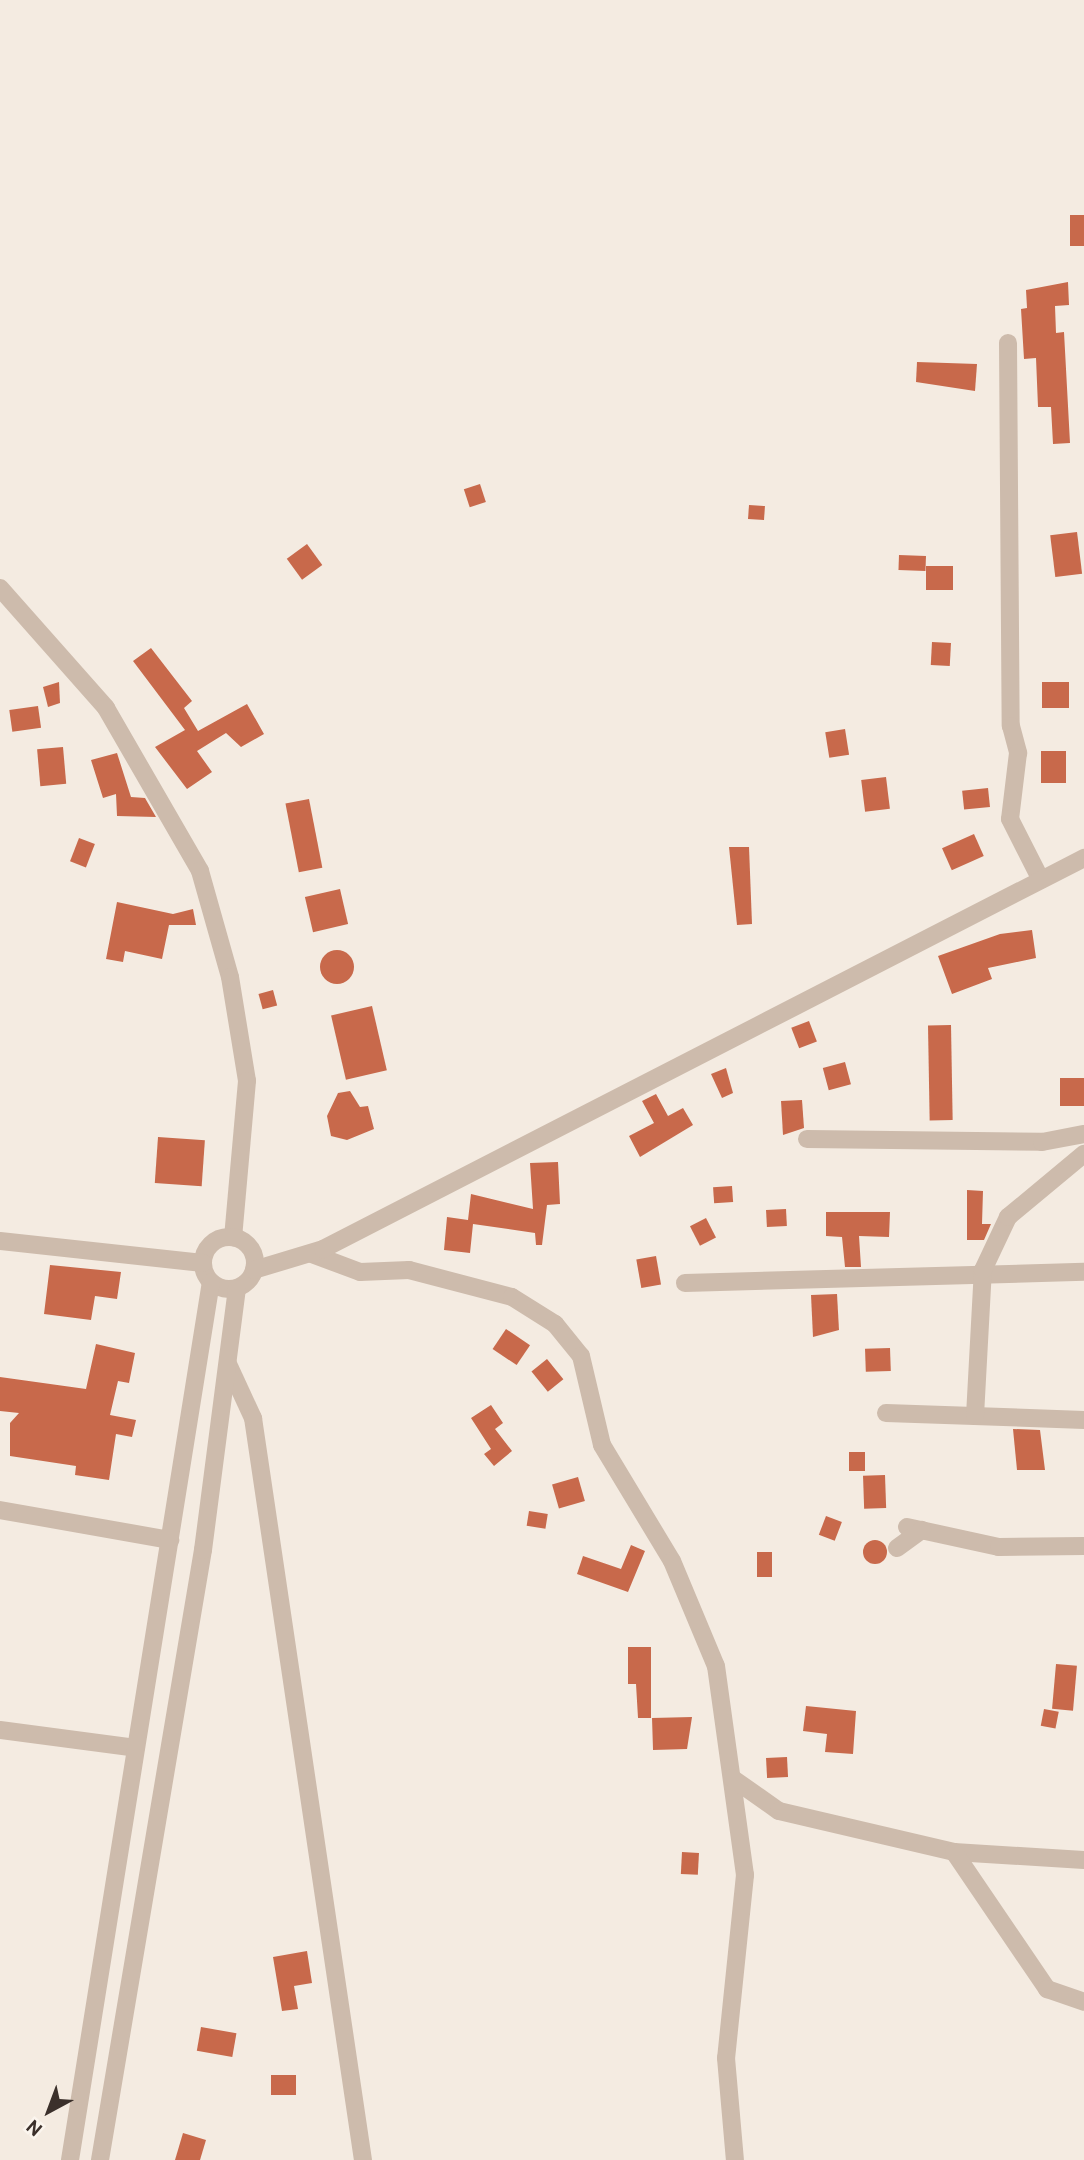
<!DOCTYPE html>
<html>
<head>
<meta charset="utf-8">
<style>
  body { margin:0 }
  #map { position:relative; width:1084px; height:2160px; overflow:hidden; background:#f4ebe1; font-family:Overpass,sans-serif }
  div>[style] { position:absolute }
  .building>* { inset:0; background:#c8694b; transform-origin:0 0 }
  .round { border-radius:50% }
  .minor>* { height:18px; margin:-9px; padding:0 9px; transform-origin:9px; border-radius:9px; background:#cdbbac }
  .minor>.ring { margin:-9px; padding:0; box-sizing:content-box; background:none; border:18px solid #cdbbac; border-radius:50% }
  span { translate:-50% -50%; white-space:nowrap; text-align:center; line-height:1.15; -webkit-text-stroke:7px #fbf5ee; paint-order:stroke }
  .north { position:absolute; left:14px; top:2076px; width:70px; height:70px; -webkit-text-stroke:5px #fbf5ee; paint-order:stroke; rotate:221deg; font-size:19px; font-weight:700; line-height:28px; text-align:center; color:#3b302b }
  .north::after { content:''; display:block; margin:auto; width:24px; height:32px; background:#3b302b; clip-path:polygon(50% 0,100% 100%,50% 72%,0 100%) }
</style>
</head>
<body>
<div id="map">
  <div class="building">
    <i style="left:1070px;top:215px;width:14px;height:31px"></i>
    <i style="clip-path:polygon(1068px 282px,1069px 305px,1055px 306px,1056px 333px,1064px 332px,1070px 443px,1053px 444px,1051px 407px,1038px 407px,1036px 358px,1024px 359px,1021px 309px,1027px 308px,1026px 290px)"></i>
    <i style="clip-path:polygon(917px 362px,977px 364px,975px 391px,916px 382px)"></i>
    <i style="left:480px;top:484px;width:19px;height:17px;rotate:72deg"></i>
    <i style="left:749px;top:505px;width:16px;height:14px;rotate:4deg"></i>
    <i style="left:1077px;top:532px;width:42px;height:27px;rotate:83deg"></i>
    <i style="left:307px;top:544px;width:26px;height:25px;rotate:54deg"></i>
    <i style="left:899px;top:555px;width:27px;height:15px;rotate:2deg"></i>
    <i style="left:926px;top:566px;width:27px;height:24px"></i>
    <i style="left:932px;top:642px;width:19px;height:23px;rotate:3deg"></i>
    <i style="clip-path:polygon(151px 648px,192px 701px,184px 708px,198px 731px,247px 704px,264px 734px,241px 747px,226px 733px,197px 751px,212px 772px,187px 789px,155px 747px,185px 730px,133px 661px)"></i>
    <i style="clip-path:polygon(59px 682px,60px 703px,48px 707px,43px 687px)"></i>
    <i style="left:1042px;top:682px;width:27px;height:26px"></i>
    <i style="left:38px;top:706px;width:22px;height:29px;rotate:82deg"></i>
    <i style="left:845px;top:729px;width:26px;height:20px;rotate:81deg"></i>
    <i style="left:63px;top:747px;width:37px;height:26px;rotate:85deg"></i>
    <i style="left:1041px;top:751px;width:25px;height:32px"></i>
    <i style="clip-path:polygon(117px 753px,131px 797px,145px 798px,156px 817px,117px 816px,116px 794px,103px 798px,91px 760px)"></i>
    <i style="left:886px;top:777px;width:32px;height:25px;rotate:83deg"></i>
    <i style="left:988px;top:788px;width:19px;height:26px;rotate:84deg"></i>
    <i style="left:309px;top:799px;width:70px;height:24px;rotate:79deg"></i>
    <i style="left:974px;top:834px;width:24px;height:35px;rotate:66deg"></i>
    <i style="left:79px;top:838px;width:17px;height:25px;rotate:21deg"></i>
    <i style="clip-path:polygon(729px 847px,749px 847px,752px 924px,737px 925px)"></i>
    <i style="left:340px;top:889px;width:36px;height:36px;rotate:77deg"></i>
    <i style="clip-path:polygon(117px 902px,173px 914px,193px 909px,196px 925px,169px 925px,162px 959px,125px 951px,123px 962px,106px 959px)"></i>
    <i style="clip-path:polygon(1032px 930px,1036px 958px,988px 968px,992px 979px,952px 994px,938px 956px,1000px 934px)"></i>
    <i class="round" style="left:320px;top:950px;width:34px;height:34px"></i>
    <i style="left:273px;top:990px;width:16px;height:15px;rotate:75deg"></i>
    <i style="left:372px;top:1006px;width:66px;height:42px;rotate:77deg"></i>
    <i style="left:809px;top:1021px;width:22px;height:19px;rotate:69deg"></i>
    <i style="left:951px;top:1025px;width:95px;height:23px;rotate:89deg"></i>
    <i style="left:845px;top:1062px;width:23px;height:23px;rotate:75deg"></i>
    <i style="clip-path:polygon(726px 1068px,733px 1093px,722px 1098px,711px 1074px)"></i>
    <i style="left:1084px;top:1078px;width:28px;height:24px;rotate:90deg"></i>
    <i style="clip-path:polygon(350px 1091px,360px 1107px,368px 1106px,374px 1129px,347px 1140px,331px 1136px,327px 1116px,338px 1093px)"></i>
    <i style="clip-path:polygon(656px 1094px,668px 1116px,683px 1108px,693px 1125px,640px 1157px,629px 1136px,654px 1123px,642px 1101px)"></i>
    <i style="clip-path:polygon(802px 1100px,804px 1128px,783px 1135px,781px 1101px)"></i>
    <i style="left:158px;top:1137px;width:47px;height:46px;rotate:4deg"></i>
    <i style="clip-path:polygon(558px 1162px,560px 1204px,547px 1205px,542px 1245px,536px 1245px,535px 1233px,473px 1224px,470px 1253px,444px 1250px,447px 1217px,468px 1220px,471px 1194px,533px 1209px,530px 1163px)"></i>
    <i style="left:732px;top:1186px;width:16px;height:19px;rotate:86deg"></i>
    <i style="clip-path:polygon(967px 1190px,983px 1191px,982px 1224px,991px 1224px,984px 1240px,967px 1240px)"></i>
    <i style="left:786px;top:1209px;width:17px;height:20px;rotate:87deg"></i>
    <i style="clip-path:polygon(826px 1212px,890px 1212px,889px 1237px,859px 1236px,861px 1267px,845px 1267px,842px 1237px,826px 1236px)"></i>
    <i style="left:706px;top:1218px;width:22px;height:18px;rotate:63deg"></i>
    <i style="left:656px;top:1256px;width:29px;height:20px;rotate:80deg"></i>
    <i style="clip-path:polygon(50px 1265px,121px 1272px,117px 1299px,95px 1296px,91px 1320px,44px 1314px)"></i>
    <i style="clip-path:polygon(837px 1294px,839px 1330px,813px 1337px,811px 1295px)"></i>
    <i style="left:506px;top:1329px;width:29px;height:24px;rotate:34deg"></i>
    <i style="clip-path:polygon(96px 1344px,135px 1353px,129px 1383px,118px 1381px,110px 1415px,136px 1420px,132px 1437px,116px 1434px,109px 1480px,75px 1475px,76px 1466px,10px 1456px,10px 1423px,19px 1413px,0 1411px,0 1377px,86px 1389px)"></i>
    <i style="left:890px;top:1348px;width:23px;height:25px;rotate:88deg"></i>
    <i style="left:547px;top:1359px;width:26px;height:20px;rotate:51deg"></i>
    <i style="clip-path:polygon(491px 1405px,503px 1423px,495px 1429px,512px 1451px,494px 1466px,484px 1454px,491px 1449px,471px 1418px)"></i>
    <i style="clip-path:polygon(1013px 1429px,1040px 1430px,1045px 1470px,1017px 1470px)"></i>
    <i style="left:849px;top:1452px;width:16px;height:19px"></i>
    <i style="left:885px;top:1475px;width:33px;height:22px;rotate:88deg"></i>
    <i style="left:578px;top:1477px;width:25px;height:27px;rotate:74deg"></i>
    <i style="left:529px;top:1511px;width:19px;height:15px;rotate:9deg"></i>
    <i style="left:826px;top:1516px;width:17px;height:20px;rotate:21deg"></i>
    <i class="round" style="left:863px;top:1540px;width:24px;height:24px"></i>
    <i style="clip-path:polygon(631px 1545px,645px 1551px,628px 1592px,577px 1574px,583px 1556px,621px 1569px)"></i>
    <i style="left:757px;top:1552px;width:15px;height:25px"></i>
    <i style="clip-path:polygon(628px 1647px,651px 1647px,651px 1718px,638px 1718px,636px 1684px,628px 1684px)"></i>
    <i style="left:1056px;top:1664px;width:21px;height:45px;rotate:5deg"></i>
    <i style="clip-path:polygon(806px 1706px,856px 1711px,853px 1754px,825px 1752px,827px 1734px,803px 1731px)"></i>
    <i style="left:1044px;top:1709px;width:15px;height:17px;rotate:11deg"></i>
    <i style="clip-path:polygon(692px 1717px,687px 1749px,653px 1750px,652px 1718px)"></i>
    <i style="left:787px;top:1757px;width:20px;height:21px;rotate:87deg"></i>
    <i style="left:682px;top:1852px;width:17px;height:22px;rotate:3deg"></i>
    <i style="clip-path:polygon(307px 1951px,312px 1983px,294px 1986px,298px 2009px,282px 2011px,273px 1957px)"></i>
    <i style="left:201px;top:2027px;width:36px;height:24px;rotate:10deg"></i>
    <i style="left:271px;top:2075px;width:25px;height:20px"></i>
    <i style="clip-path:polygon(183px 2133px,206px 2140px,200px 2160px,175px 2160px)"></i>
  </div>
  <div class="minor">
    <i style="left:1008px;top:343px;width:383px;rotate:89.6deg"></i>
    <i style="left:1011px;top:726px;width:28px;rotate:75deg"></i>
    <i style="left:1018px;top:753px;width:66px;rotate:96.9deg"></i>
    <i style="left:1010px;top:819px;width:68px;rotate:63.1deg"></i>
    <i style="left:0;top:588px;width:160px;rotate:48.5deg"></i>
    <i style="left:106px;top:708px;width:188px;rotate:60deg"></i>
    <i style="left:200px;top:871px;width:110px;rotate:74.2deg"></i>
    <i style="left:230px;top:977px;width:105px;rotate:80.7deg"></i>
    <i style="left:247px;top:1081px;width:157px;rotate:95.1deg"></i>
    <i style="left:807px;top:1139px;width:235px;rotate:0.7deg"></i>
    <i style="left:1042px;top:1142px;width:43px;rotate:-10.8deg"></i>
    <i class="ring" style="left:203px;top:1237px;width:34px;height:34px"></i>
    <i style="left:0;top:1241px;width:204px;rotate:6.2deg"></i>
    <i style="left:312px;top:1254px;width:51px;rotate:20.6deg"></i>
    <i style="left:360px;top:1272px;width:49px;rotate:-2.3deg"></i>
    <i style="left:409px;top:1270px;width:106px;rotate:14.7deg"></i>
    <i style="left:512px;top:1297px;width:51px;rotate:32.1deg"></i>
    <i style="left:555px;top:1324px;width:41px;rotate:50.9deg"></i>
    <i style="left:581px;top:1356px;width:91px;rotate:76.7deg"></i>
    <i style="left:602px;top:1445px;width:135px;rotate:58.9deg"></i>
    <i style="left:672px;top:1561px;width:114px;rotate:67.3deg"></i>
    <i style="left:716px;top:1666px;width:211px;rotate:82.1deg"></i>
    <i style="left:745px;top:1875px;width:184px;rotate:95.9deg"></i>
    <i style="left:726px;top:2058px;width:102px;rotate:85deg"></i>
    <i style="left:254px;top:1270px;width:72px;rotate:-16.9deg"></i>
    <i style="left:323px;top:1249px;width:856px;rotate:-27.19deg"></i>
    <i style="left:685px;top:1283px;width:399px;rotate:-1.6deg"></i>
    <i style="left:228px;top:1364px;width:60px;rotate:65.2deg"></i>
    <i style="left:253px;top:1418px;width:750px;rotate:81.57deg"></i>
    <i style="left:886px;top:1413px;width:198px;rotate:2deg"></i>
    <i style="left:975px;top:1416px;width:146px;rotate:-86.9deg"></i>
    <i style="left:983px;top:1270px;width:59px;rotate:-64.7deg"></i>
    <i style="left:1008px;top:1217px;width:99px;rotate:-39.7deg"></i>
    <i style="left:0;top:1510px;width:173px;rotate:10deg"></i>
    <i style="left:907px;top:1527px;width:94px;rotate:12.3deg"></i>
    <i style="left:999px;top:1547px;width:85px;rotate:-0.7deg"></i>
    <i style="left:897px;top:1548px;width:31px;rotate:-36deg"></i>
    <i style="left:0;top:1730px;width:137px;rotate:7.5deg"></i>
    <i style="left:732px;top:1778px;width:57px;rotate:35.1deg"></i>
    <i style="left:779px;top:1811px;width:180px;rotate:13.2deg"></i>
    <i style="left:954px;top:1852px;width:130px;rotate:3.5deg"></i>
    <i style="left:954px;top:1852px;width:166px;rotate:55.8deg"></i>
    <i style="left:1047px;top:1989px;width:39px;rotate:19deg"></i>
    <i style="left:70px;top:2160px;width:889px;rotate:-80.88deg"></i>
    <i style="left:100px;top:2160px;width:619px;rotate:-80.42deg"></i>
    <i style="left:203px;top:1550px;width:263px;rotate:-82.6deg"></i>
  </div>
  <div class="north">N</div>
</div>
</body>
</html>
